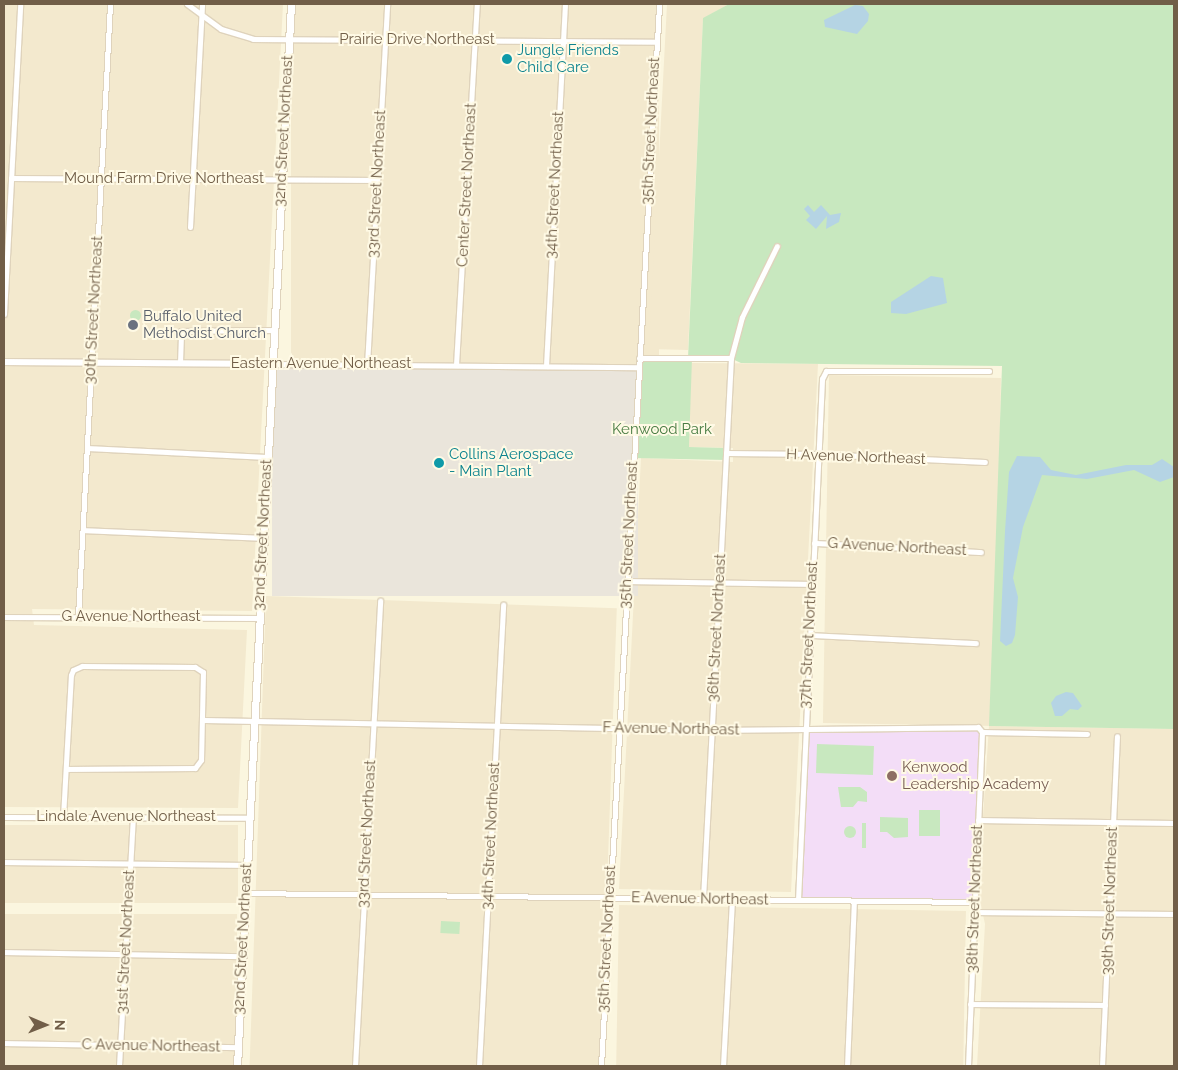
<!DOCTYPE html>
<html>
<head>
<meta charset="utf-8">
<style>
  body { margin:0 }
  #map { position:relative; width:1178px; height:1070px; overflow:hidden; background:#fbf6df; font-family:Raleway,sans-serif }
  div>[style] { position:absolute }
  .residential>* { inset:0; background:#f3e9ce; transform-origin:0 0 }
  .industrial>* { inset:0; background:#eae5db; transform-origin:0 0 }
  .education>* { inset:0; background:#f3ddf7 }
  .green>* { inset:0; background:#c8e8bf; transform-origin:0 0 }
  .round { border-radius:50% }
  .water>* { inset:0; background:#b5d4e4 }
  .roads { filter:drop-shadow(1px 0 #dfd3bc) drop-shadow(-1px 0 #dfd3bc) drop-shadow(0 1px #dfd3bc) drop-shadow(0 -1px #dfd3bc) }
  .minor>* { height:5px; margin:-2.5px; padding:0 2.5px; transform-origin:2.5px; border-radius:2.5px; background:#fff }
  .tertiary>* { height:6px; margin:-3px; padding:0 3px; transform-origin:3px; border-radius:3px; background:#fff }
  .secondary>* { height:7px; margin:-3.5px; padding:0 3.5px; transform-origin:3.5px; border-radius:3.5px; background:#fff }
  .dots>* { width:14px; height:14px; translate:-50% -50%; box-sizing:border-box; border:2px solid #fffae5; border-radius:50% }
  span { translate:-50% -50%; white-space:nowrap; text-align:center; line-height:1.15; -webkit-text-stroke:4px #fffae5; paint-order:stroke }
  .street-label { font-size:15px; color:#715e48 }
  .culture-label { font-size:15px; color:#0d838f }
  .left { translate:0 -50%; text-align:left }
  .worship-label { font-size:15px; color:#5b616d }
  .park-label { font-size:15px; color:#497c43 }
  .education-label { font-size:15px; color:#785e54 }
  .frame { position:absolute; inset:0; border:5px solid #715e48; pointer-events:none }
  .north { position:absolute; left:20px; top:1000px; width:50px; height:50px; -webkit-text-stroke:4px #fffae5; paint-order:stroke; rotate:91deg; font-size:14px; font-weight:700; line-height:20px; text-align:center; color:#715e48 }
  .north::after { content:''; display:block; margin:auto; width:18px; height:22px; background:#715e48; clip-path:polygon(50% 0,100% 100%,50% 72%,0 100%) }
</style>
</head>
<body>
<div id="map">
  <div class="residential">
    <i style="clip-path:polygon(4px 4px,283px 4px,252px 611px,32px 609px,34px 625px,247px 630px,238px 808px,4px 807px)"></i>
    <i style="left:291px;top:4px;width:368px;height:361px"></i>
    <i style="clip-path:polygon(667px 4px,729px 4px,703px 19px,688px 350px,649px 349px)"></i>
    <i style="clip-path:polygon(691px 363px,818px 364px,791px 892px,619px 889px,641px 458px,733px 462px,733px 448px,689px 447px)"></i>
    <i style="left:829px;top:375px;width:172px;height:348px;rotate:1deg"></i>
    <i style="left:266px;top:596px;width:351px;height:471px;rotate:2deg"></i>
    <i style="clip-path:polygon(989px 726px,1174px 729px,1174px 1066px,977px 1066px,985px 924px,978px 892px)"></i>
    <i style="left:4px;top:825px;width:234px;height:78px"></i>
    <i style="left:619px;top:905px;width:347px;height:161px;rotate:1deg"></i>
    <i style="left:4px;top:914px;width:233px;height:152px"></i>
  </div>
  <div class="industrial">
    <i style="left:272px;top:364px;width:366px;height:232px"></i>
  </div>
  <div class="education">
    <i style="clip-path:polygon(978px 727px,982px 732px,974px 902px,802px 898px,804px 730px)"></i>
  </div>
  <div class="green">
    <i style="clip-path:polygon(729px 4px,1174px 4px,1174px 729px,989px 726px,1002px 366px,741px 363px,730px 358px,692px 358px,689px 447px,726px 448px,726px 460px,633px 458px,639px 358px,688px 358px,703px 18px)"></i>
    <i class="round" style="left:129.5px;top:309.5px;width:11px;height:11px"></i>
    <i style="left:817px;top:744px;width:57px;height:29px;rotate:2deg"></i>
    <i style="clip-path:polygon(838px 787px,860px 787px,867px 792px,867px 802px,858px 801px,853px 807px,841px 807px)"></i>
    <i style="left:919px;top:810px;width:21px;height:26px"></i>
    <i style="clip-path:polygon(880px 817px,908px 818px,908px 837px,894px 838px,887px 832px,880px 832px)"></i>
    <i style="left:862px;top:823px;width:4px;height:25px"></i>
    <i class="round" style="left:844px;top:826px;width:12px;height:12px"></i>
    <i style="left:441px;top:921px;width:19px;height:12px;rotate:3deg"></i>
  </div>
  <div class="water">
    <i style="clip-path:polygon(855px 5px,863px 6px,869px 14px,868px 21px,857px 34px,825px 27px,824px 20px)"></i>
    <i style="clip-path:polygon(808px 205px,814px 212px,821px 205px,830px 215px,841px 213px,839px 222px,826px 229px,827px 216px,816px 229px,806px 220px,810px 216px,804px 209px)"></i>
    <i style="clip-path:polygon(931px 276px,943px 278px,947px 303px,906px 314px,891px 313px,891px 302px)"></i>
    <i style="clip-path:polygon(1017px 456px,1040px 457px,1051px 470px,1076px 475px,1126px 465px,1152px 465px,1162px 459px,1174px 467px,1174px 477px,1160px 482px,1134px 470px,1087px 479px,1042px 475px,1023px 527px,1013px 578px,1018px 597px,1015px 635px,1012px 643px,1006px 646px,1000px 641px,1005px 531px,1009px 472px)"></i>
    <i style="clip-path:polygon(1066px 692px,1073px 693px,1082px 706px,1078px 710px,1070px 709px,1062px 716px,1055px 716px,1051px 703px,1056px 696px)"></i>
  </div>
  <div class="roads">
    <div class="minor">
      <i style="left:187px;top:4px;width:42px;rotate:36.3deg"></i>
      <i style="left:221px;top:29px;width:34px;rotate:17deg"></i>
      <i style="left:253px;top:39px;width:403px;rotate:0.4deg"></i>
      <i style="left:11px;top:178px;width:366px;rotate:0.3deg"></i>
      <i style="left:190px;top:227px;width:223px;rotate:-86.9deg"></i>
      <i style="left:4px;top:314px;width:310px;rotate:-87deg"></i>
      <i style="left:639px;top:358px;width:92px"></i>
      <i style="left:180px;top:363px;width:32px;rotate:-88deg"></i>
      <i style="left:181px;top:331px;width:92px;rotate:-0.6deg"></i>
      <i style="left:272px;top:364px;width:366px;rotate:0.5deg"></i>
      <i style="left:367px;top:365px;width:362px;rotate:-86.8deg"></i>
      <i style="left:456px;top:365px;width:362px;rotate:-86.7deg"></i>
      <i style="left:546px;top:366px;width:362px;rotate:-87deg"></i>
      <i style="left:87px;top:448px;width:180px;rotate:2.9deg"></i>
      <i style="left:726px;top:453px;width:93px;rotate:0.6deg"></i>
      <i style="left:819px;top:454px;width:166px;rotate:2.8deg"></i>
      <i style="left:83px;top:530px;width:180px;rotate:2.5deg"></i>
      <i style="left:814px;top:543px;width:167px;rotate:3.1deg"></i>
      <i style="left:626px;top:581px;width:186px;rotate:0.9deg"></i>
      <i style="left:4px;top:617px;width:255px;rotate:0.2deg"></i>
      <i style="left:78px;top:617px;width:614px;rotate:-87.01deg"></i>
      <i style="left:810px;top:635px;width:166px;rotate:2.8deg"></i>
      <i style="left:204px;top:720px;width:507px;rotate:1.13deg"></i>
      <i style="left:711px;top:730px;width:267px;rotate:-0.6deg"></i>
      <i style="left:978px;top:727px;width:6px;rotate:51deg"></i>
      <i style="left:982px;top:732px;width:105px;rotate:1.1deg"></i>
      <i style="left:4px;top:817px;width:245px;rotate:0.2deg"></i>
      <i style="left:63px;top:817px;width:142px;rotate:-86.8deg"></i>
      <i style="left:71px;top:675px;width:5px;rotate:-68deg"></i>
      <i style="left:73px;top:670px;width:10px;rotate:-24deg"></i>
      <i style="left:82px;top:666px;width:113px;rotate:0.5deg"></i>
      <i style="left:195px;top:667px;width:9px;rotate:32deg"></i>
      <i style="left:203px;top:672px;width:88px;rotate:91.3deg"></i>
      <i style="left:201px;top:760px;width:10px;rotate:127deg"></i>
      <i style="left:195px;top:768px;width:129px;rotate:179.6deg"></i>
      <i style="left:978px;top:820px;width:196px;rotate:0.9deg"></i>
      <i style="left:4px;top:862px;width:243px;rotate:0.7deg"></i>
      <i style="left:245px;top:893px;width:729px;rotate:0.71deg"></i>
      <i style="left:703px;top:899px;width:542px;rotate:-87.04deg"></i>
      <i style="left:731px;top:358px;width:42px;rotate:-75deg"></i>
      <i style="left:742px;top:317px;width:79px;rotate:-63.8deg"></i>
      <i style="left:798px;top:900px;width:522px;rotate:-87.36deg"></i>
      <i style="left:822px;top:379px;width:9px;rotate:-63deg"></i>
      <i style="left:826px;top:371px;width:163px"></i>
      <i style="left:974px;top:912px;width:200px;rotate:0.6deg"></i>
      <i style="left:4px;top:952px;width:238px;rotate:1deg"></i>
      <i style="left:970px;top:1004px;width:135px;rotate:0.4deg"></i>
      <i style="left:4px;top:1043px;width:234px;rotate:1deg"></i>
      <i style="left:119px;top:1066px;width:249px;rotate:-86.8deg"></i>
      <i style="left:355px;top:1066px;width:466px;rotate:-86.9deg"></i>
      <i style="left:479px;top:1066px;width:462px;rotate:-87deg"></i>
      <i style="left:601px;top:1066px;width:1064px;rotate:-86.87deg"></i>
      <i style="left:723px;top:1066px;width:167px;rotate:-86.9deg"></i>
      <i style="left:847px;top:1066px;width:165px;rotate:-87.6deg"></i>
      <i style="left:968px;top:1066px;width:334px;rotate:-87.6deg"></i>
      <i style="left:1102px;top:1066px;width:330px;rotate:-87.4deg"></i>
    </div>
    <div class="tertiary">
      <i style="left:4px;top:362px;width:268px;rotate:0.4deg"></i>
    </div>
    <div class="secondary">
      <i style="left:237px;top:1066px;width:1063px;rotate:-87.09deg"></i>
    </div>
  </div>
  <div class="dots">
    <i style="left:507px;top:59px;background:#0f9aa8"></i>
    <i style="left:133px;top:325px;background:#6b7280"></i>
    <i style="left:439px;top:463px;background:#0f9aa8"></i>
    <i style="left:892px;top:776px;background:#8d6e63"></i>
  </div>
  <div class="street-label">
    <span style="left:417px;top:40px">Prairie Drive Northeast</span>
    <span style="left:284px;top:131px;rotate:-87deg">32nd Street Northeast</span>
    <span style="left:651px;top:131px;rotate:-87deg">35th Street Northeast</span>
    <span style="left:164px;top:179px">Mound Farm Drive Northeast</span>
    <span style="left:377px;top:184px;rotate:-87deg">33rd Street Northeast</span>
    <span style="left:467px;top:185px;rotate:-87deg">Center Street Northeast</span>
    <span style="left:555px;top:185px;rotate:-87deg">34th Street Northeast</span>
    <span style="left:94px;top:310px;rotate:-87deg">30th Street Northeast</span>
    <span style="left:321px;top:364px">Eastern Avenue Northeast</span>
    <span style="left:856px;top:457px;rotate:2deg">H Avenue Northeast</span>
    <span style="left:263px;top:535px;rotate:-87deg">32nd Street Northeast</span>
    <span style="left:629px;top:535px;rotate:-87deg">35th Street Northeast</span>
    <span style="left:897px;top:547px;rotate:3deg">G Avenue Northeast</span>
    <span style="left:131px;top:617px">G Avenue Northeast</span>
    <span style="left:717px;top:628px;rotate:-87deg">36th Street Northeast</span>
    <span style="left:809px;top:635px;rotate:-87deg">37th Street Northeast</span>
    <span style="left:671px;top:729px;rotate:1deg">F Avenue Northeast</span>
    <span style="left:126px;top:817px">Lindale Avenue Northeast</span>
    <span style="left:367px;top:834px;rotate:-87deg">33rd Street Northeast</span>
    <span style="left:491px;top:836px;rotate:-87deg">34th Street Northeast</span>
    <span style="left:700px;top:899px;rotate:1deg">E Avenue Northeast</span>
    <span style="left:975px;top:899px;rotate:-88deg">38th Street Northeast</span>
    <span style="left:1110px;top:901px;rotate:-88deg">39th Street Northeast</span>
    <span style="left:243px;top:939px;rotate:-87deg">32nd Street Northeast</span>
    <span style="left:607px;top:939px;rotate:-87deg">35th Street Northeast</span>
    <span style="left:126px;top:942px;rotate:-87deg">31st Street Northeast</span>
    <span style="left:151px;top:1046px;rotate:1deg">C Avenue Northeast</span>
  </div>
  <div class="culture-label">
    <span class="left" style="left:517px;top:59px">Jungle Friends<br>Child Care</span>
    <span class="left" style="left:449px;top:463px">Collins Aerospace<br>- Main Plant</span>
  </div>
  <div class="worship-label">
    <span class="left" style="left:143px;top:325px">Buffalo United<br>Methodist Church</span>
  </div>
  <div class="park-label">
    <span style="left:662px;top:430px">Kenwood Park</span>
  </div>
  <div class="education-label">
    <span class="left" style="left:902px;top:776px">Kenwood<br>Leadership Academy</span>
  </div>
  <div class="frame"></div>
  <div class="north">N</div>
</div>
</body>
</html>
